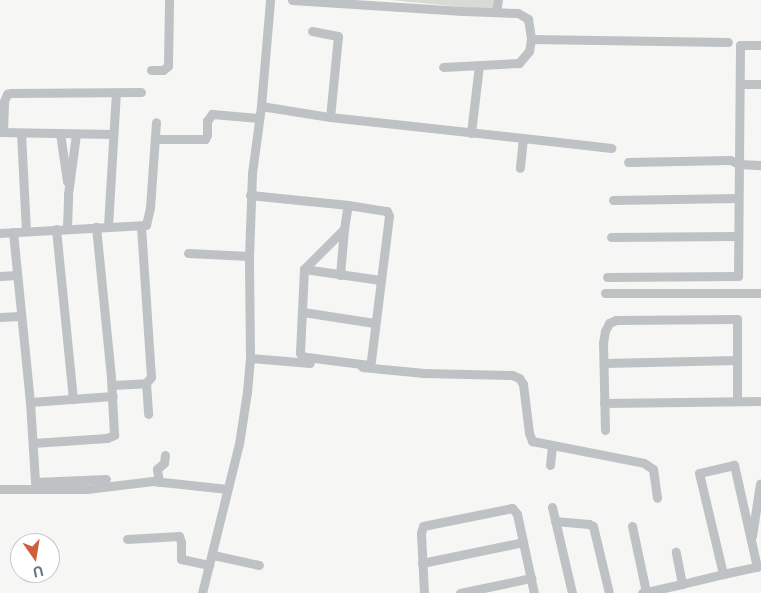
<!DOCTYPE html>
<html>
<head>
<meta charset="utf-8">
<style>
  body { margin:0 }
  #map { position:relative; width:761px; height:593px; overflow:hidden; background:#f6f6f4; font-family:Inter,sans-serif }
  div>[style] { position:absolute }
  .green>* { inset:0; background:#d6dbd3 }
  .street>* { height:9px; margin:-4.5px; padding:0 4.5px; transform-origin:4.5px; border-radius:4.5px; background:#bec2c5 }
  span { translate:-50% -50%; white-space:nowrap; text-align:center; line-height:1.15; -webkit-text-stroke:5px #fff; paint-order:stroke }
  .north { position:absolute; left:10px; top:533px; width:50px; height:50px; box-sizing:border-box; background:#fff; border:1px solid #c3c8cd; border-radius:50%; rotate:167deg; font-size:14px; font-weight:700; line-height:20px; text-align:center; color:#697681 }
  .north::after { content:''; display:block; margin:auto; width:18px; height:22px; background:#cd5f3d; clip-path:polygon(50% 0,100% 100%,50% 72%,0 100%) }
</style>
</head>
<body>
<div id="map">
  <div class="green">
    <i style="clip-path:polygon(390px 0,495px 0,494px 10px)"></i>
  </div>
  <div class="street">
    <i style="left:292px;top:0;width:171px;rotate:3.7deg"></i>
    <i style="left:463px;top:11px;width:55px;rotate:2.1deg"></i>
    <i style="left:518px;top:13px;width:12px;rotate:31deg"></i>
    <i style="left:528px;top:19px;width:20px;rotate:81deg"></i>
    <i style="left:531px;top:39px;width:12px;rotate:99deg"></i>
    <i style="left:529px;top:51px;width:16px;rotate:130deg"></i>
    <i style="left:519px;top:63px;width:76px;rotate:177deg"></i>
    <i style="left:496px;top:12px;width:12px;rotate:-81deg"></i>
    <i style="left:312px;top:31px;width:26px;rotate:11deg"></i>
    <i style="left:338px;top:36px;width:81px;rotate:95.6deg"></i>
    <i style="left:531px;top:39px;width:197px;rotate:0.9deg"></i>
    <i style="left:151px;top:70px;width:12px"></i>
    <i style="left:163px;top:70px;width:6px;rotate:-39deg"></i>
    <i style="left:168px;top:66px;width:66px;rotate:-89.1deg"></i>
    <i style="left:740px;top:84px;width:21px"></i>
    <i style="left:261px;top:106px;width:70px;rotate:9.1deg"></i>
    <i style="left:330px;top:117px;width:194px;rotate:6.2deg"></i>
    <i style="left:523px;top:138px;width:30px;rotate:96deg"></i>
    <i style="left:0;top:132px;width:113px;rotate:1deg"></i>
    <i style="left:3px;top:132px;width:31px;rotate:-88deg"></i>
    <i style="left:4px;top:101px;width:8px;rotate:-67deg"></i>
    <i style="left:7px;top:94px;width:4px;rotate:-14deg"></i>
    <i style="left:11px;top:93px;width:130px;rotate:-0.4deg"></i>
    <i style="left:21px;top:133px;width:98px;rotate:87.1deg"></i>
    <i style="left:60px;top:133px;width:49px;rotate:81.7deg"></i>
    <i style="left:471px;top:133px;width:68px;rotate:-83.3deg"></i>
    <i style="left:523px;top:138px;width:89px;rotate:6.5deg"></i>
    <i style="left:155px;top:139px;width:50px"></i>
    <i style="left:205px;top:139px;width:4px;rotate:-63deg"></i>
    <i style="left:207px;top:135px;width:14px;rotate:-90deg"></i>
    <i style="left:207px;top:121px;width:9px;rotate:-54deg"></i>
    <i style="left:212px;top:114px;width:47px;rotate:4.9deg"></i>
    <i style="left:628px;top:162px;width:102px;rotate:-1.1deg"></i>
    <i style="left:730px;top:160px;width:10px;rotate:24deg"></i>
    <i style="left:739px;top:164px;width:22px;rotate:3deg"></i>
    <i style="left:250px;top:195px;width:99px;rotate:5.8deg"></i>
    <i style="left:348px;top:205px;width:39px;rotate:9deg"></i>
    <i style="left:387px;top:211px;width:5px;rotate:68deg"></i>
    <i style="left:389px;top:216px;width:146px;rotate:97.1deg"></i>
    <i style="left:371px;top:361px;width:4px;rotate:117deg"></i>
    <i style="left:369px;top:365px;width:55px;rotate:-172.7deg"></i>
    <i style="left:314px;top:358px;width:12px;rotate:-171deg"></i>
    <i style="left:302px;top:356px;width:4px;rotate:-124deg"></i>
    <i style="left:300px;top:353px;width:84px;rotate:-87.3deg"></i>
    <i style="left:304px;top:269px;width:57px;rotate:-45deg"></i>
    <i style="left:344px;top:229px;width:24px;rotate:-81deg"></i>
    <i style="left:613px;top:200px;width:125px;rotate:-0.9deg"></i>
    <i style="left:108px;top:226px;width:133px;rotate:-86.6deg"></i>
    <i style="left:67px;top:228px;width:34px;rotate:-88deg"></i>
    <i style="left:68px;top:194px;width:61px;rotate:-82.4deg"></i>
    <i style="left:56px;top:229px;width:171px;rotate:84.3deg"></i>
    <i style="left:13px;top:232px;width:171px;rotate:84.3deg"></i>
    <i style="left:30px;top:402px;width:80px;rotate:86.4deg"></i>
    <i style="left:35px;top:482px;width:71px;rotate:-2.4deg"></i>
    <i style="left:0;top:233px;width:146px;rotate:-3.1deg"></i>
    <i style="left:146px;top:225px;width:17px;rotate:-77deg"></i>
    <i style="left:150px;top:208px;width:86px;rotate:-86deg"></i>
    <i style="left:611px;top:237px;width:127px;rotate:-0.5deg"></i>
    <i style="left:188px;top:253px;width:61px;rotate:2.8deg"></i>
    <i style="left:304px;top:269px;width:77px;rotate:8.2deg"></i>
    <i style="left:340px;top:275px;width:46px;rotate:-85deg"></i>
    <i style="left:0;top:276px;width:17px;rotate:-3deg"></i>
    <i style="left:607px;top:277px;width:131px;rotate:-0.4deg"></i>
    <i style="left:738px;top:276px;width:231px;rotate:-89.5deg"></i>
    <i style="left:740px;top:45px;width:21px"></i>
    <i style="left:605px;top:293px;width:156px"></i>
    <i style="left:303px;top:312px;width:72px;rotate:8.8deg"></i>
    <i style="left:0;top:317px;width:20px;rotate:-3deg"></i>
    <i style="left:250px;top:358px;width:60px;rotate:4.8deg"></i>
    <i style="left:604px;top:363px;width:133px;rotate:-1.3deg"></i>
    <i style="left:362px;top:367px;width:62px;rotate:5.5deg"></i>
    <i style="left:424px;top:373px;width:88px;rotate:1.3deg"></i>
    <i style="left:512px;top:375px;width:8px;rotate:23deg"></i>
    <i style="left:519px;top:378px;width:7px;rotate:56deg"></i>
    <i style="left:523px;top:384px;width:49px;rotate:83deg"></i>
    <i style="left:529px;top:433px;width:9px;rotate:69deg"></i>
    <i style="left:532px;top:441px;width:114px;rotate:11.1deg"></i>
    <i style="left:644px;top:463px;width:11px;rotate:34deg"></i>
    <i style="left:653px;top:469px;width:29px;rotate:82deg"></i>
    <i style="left:146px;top:383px;width:31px;rotate:86deg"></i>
    <i style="left:112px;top:385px;width:34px;rotate:-3deg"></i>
    <i style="left:146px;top:383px;width:8px;rotate:-50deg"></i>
    <i style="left:151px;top:377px;width:151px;rotate:-93.8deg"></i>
    <i style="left:30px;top:402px;width:83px;rotate:-4.1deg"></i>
    <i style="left:604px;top:403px;width:157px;rotate:-0.7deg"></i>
    <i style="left:605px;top:430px;width:87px;rotate:-91.3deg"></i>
    <i style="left:603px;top:343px;width:12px;rotate:-81deg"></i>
    <i style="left:605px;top:331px;width:9px;rotate:-63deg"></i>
    <i style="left:609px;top:323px;width:8px;rotate:-23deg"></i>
    <i style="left:616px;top:320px;width:121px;rotate:-0.5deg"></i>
    <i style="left:737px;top:319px;width:82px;rotate:90deg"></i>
    <i style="left:33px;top:443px;width:74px;rotate:-3.9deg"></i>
    <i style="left:107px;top:438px;width:8px;rotate:-23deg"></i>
    <i style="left:114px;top:435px;width:58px;rotate:-93deg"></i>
    <i style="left:111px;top:377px;width:151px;rotate:-95.7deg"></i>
    <i style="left:550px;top:465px;width:20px;rotate:-84deg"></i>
    <i style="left:159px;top:482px;width:13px;rotate:-99deg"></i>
    <i style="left:157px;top:469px;width:9px;rotate:-41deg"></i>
    <i style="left:164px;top:463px;width:8px;rotate:-83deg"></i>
    <i style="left:0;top:489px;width:87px"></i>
    <i style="left:87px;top:489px;width:66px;rotate:-6.9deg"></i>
    <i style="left:153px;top:481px;width:75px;rotate:6.1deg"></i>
    <i style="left:552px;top:507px;width:88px;rotate:76.9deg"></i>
    <i style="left:555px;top:521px;width:34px;rotate:5deg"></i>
    <i style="left:589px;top:524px;width:4px;rotate:27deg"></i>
    <i style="left:593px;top:526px;width:69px;rotate:76.6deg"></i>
    <i style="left:632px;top:526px;width:67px;rotate:78deg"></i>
    <i style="left:752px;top:536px;width:53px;rotate:-81.3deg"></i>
    <i style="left:127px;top:539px;width:52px;rotate:-3.3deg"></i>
    <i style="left:179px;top:536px;width:6px;rotate:72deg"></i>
    <i style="left:181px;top:542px;width:17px;rotate:90deg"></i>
    <i style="left:181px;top:559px;width:29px;rotate:12deg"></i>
    <i style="left:213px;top:555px;width:47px;rotate:12.3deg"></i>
    <i style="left:422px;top:563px;width:103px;rotate:-11.7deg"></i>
    <i style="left:682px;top:584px;width:42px;rotate:-13.7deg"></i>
    <i style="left:723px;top:574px;width:35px;rotate:-12deg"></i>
    <i style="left:757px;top:567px;width:105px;rotate:-102.7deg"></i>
    <i style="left:734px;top:465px;width:36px;rotate:167deg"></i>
    <i style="left:699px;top:473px;width:104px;rotate:76.6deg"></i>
    <i style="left:202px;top:593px;width:154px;rotate:-76.1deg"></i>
    <i style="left:239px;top:444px;width:53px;rotate:-81.3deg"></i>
    <i style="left:247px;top:392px;width:34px;rotate:-85deg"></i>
    <i style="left:250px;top:358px;width:102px;rotate:-90.6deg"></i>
    <i style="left:249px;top:256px;width:83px;rotate:-87.9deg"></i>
    <i style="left:252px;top:173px;width:68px;rotate:-82.3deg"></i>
    <i style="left:261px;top:106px;width:106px;rotate:-85.1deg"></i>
    <i style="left:424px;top:593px;width:60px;rotate:-92.9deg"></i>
    <i style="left:421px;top:533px;width:7px;rotate:-74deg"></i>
    <i style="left:423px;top:526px;width:91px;rotate:-11.4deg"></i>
    <i style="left:512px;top:508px;width:8px;rotate:50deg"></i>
    <i style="left:517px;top:514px;width:81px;rotate:77.9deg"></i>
    <i style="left:460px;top:593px;width:73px;rotate:-11.9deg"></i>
    <i style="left:642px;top:593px;width:41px;rotate:-12.7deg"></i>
    <i style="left:682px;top:584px;width:33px;rotate:-101deg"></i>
  </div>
  <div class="north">U</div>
</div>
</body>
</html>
